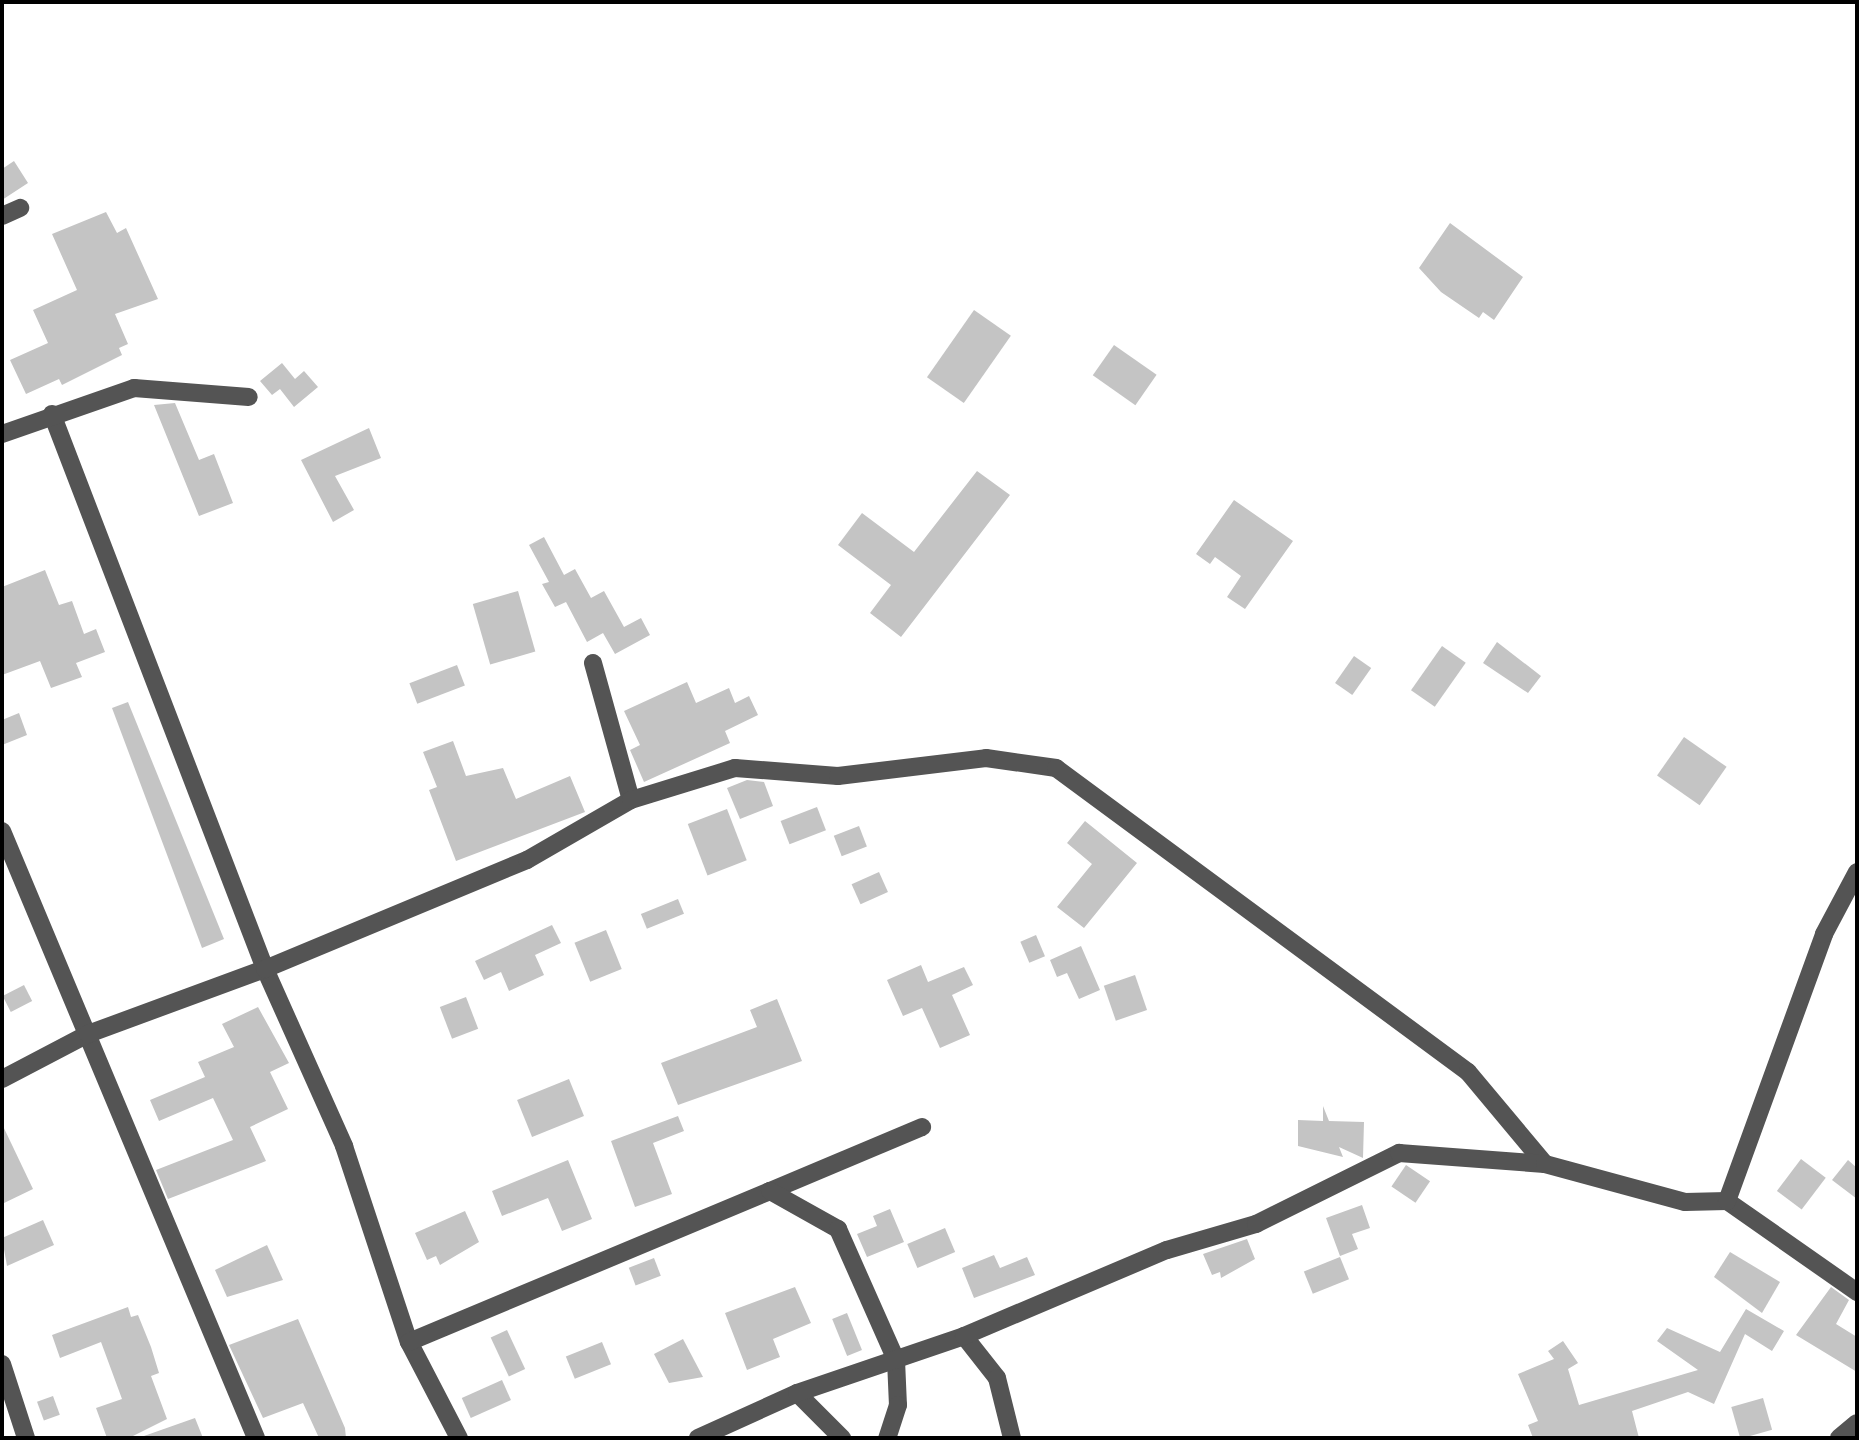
<!DOCTYPE html>
<html>
<head>
<meta charset="utf-8">
<style>
  body { margin:0 }
  #map { position:relative; width:1859px; height:1440px; overflow:hidden; background:#fff; font-family:Jost,sans-serif }
  div>[style] { position:absolute }
  .building>* { inset:0; background:#c4c4c4; transform-origin:0 0 }
  .minor>* { height:18px; margin:-9px; padding:0 9px; transform-origin:9px; border-radius:9px; background:#545454 }
  span { translate:-50% -50%; white-space:nowrap; text-align:center; line-height:1.15; -webkit-text-stroke:5px #fff; paint-order:stroke }
  .frame { position:absolute; inset:0; border:4px solid #000; pointer-events:none }
</style>
</head>
<body>
<div id="map">
  <div class="building">
    <i style="clip-path:polygon(14px 161px,28px 183px,2px 200px,2px 169px)"></i>
    <i style="clip-path:polygon(106px 212px,117px 233px,126px 228px,158px 299px,115px 314px,128px 344px,119px 348px,122px 355px,62px 385px,59px 379px,26px 394px,10px 360px,48px 343px,33px 310px,77px 290px,52px 234px)"></i>
    <i style="clip-path:polygon(1450px 223px,1523px 277px,1494px 320px,1483px 312px,1479px 318px,1441px 292px,1419px 268px)"></i>
    <i style="left:974px;top:310px;width:45px;height:82px;rotate:35deg"></i>
    <i style="left:1114px;top:345px;width:52px;height:37px;rotate:35deg"></i>
    <i style="clip-path:polygon(282px 363px,295px 379px,304px 371px,318px 387px,294px 407px,280px 389px,272px 395px,260px 381px)"></i>
    <i style="clip-path:polygon(175px 403px,199px 460px,214px 454px,233px 503px,199px 516px,154px 405px)"></i>
    <i style="clip-path:polygon(369px 428px,381px 458px,335px 476px,354px 510px,333px 522px,301px 460px)"></i>
    <i style="clip-path:polygon(977px 471px,1010px 495px,901px 637px,870px 613px,891px 585px,838px 545px,862px 513px,914px 552px)"></i>
    <i style="clip-path:polygon(1234px 500px,1293px 541px,1245px 609px,1227px 597px,1241px 576px,1215px 557px,1210px 564px,1196px 554px)"></i>
    <i style="clip-path:polygon(544px 537px,564px 575px,575px 569px,591px 598px,604px 591px,624px 627px,641px 618px,650px 635px,615px 654px,603px 633px,587px 642px,566px 602px,555px 607px,542px 584px,549px 582px,529px 545px)"></i>
    <i style="clip-path:polygon(45px 570px,59px 605px,72px 601px,84px 634px,96px 629px,105px 652px,76px 663px,82px 677px,51px 688px,40px 661px,2px 675px,2px 587px)"></i>
    <i style="left:518px;top:591px;width:63px;height:47px;rotate:74deg"></i>
    <i style="clip-path:polygon(1497px 642px,1541px 676px,1528px 693px,1483px 663px)"></i>
    <i style="left:1442px;top:646px;width:29px;height:54px;rotate:35deg"></i>
    <i style="left:1354px;top:656px;width:21px;height:33px;rotate:35deg"></i>
    <i style="left:457px;top:665px;width:22px;height:51px;rotate:69deg"></i>
    <i style="clip-path:polygon(687px 682px,696px 703px,729px 688px,735px 703px,749px 696px,758px 715px,725px 731px,730px 743px,644px 782px,630px 750px,640px 745px,624px 711px)"></i>
    <i style="clip-path:polygon(128px 702px,224px 939px,202px 948px,112px 708px)"></i>
    <i style="clip-path:polygon(19px 713px,27px 735px,2px 745px,2px 720px)"></i>
    <i style="left:1684px;top:737px;width:52px;height:47px;rotate:35deg"></i>
    <i style="clip-path:polygon(453px 741px,466px 776px,503px 768px,516px 799px,570px 776px,585px 812px,456px 861px,429px 790px,437px 787px,423px 752px)"></i>
    <i style="clip-path:polygon(747px 780px,764px 782px,773px 806px,740px 819px,727px 788px)"></i>
    <i style="left:817px;top:807px;width:25px;height:39px;rotate:69deg"></i>
    <i style="left:727px;top:809px;width:55px;height:42px;rotate:69deg"></i>
    <i style="clip-path:polygon(1085px 821px,1137px 863px,1084px 928px,1057px 907px,1092px 864px,1067px 843px)"></i>
    <i style="left:859px;top:826px;width:22px;height:27px;rotate:69deg"></i>
    <i style="left:879px;top:872px;width:22px;height:30px;rotate:66deg"></i>
    <i style="left:678px;top:899px;width:16px;height:40px;rotate:68deg"></i>
    <i style="clip-path:polygon(552px 925px,561px 943px,535px 955px,544px 975px,509px 991px,501px 972px,484px 980px,475px 961px)"></i>
    <i style="left:606px;top:930px;width:42px;height:34px;rotate:68deg"></i>
    <i style="left:1036px;top:935px;width:23px;height:17px;rotate:67deg"></i>
    <i style="clip-path:polygon(1081px 946px,1100px 990px,1079px 999px,1067px 973px,1057px 977px,1050px 960px)"></i>
    <i style="clip-path:polygon(921px 965px,928px 982px,964px 967px,973px 985px,952px 995px,970px 1035px,940px 1048px,922px 1008px,903px 1016px,887px 980px)"></i>
    <i style="left:1135px;top:975px;width:37px;height:33px;rotate:71deg"></i>
    <i style="left:24px;top:985px;width:18px;height:24px;rotate:63deg"></i>
    <i style="left:466px;top:997px;width:34px;height:28px;rotate:69deg"></i>
    <i style="clip-path:polygon(777px 999px,802px 1061px,678px 1105px,661px 1063px,757px 1027px,750px 1010px)"></i>
    <i style="clip-path:polygon(258px 1007px,289px 1063px,270px 1072px,288px 1109px,250px 1127px,266px 1161px,168px 1199px,156px 1170px,233px 1140px,213px 1098px,159px 1121px,150px 1100px,205px 1077px,198px 1062px,234px 1047px,222px 1024px)"></i>
    <i style="left:569px;top:1079px;width:40px;height:56px;rotate:68deg"></i>
    <i style="clip-path:polygon(1323px 1106px,1329px 1121px,1364px 1122px,1363px 1158px,1339px 1147px,1343px 1157px,1298px 1146px,1298px 1120px,1323px 1121px)"></i>
    <i style="clip-path:polygon(678px 1116px,684px 1131px,653px 1143px,672px 1194px,635px 1207px,611px 1141px)"></i>
    <i style="clip-path:polygon(2px 1124px,33px 1189px,2px 1204px)"></i>
    <i style="left:1801px;top:1159px;width:31px;height:40px;rotate:37deg"></i>
    <i style="clip-path:polygon(568px 1160px,592px 1219px,562px 1231px,548px 1198px,502px 1216px,492px 1191px)"></i>
    <i style="clip-path:polygon(1848px 1160px,1857px 1168px,1857px 1199px,1832px 1180px)"></i>
    <i style="left:1406px;top:1165px;width:29px;height:26px;rotate:34deg"></i>
    <i style="clip-path:polygon(1362px 1205px,1370px 1228px,1352px 1234px,1358px 1249px,1340px 1256px,1326px 1218px)"></i>
    <i style="clip-path:polygon(890px 1209px,904px 1242px,867px 1257px,857px 1234px,877px 1226px,873px 1216px)"></i>
    <i style="clip-path:polygon(465px 1211px,479px 1242px,440px 1265px,436px 1256px,427px 1260px,415px 1233px)"></i>
    <i style="clip-path:polygon(43px 1220px,54px 1245px,7px 1266px,2px 1238px)"></i>
    <i style="left:945px;top:1228px;width:26px;height:41px;rotate:67deg"></i>
    <i style="clip-path:polygon(1247px 1239px,1255px 1259px,1221px 1278px,1220px 1272px,1212px 1275px,1203px 1254px)"></i>
    <i style="clip-path:polygon(267px 1245px,283px 1280px,227px 1297px,215px 1270px)"></i>
    <i style="clip-path:polygon(1730px 1252px,1780px 1282px,1762px 1313px,1714px 1277px)"></i>
    <i style="clip-path:polygon(994px 1255px,1000px 1268px,1027px 1257px,1035px 1275px,974px 1298px,962px 1268px)"></i>
    <i style="left:1340px;top:1257px;width:24px;height:39px;rotate:68deg"></i>
    <i style="left:654px;top:1258px;width:19px;height:27px;rotate:69deg"></i>
    <i style="clip-path:polygon(795px 1287px,811px 1323px,773px 1339px,780px 1357px,747px 1370px,725px 1313px)"></i>
    <i style="clip-path:polygon(1831px 1287px,1849px 1300px,1836px 1324px,1857px 1337px,1857px 1372px,1796px 1335px)"></i>
    <i style="clip-path:polygon(128px 1307px,131px 1317px,138px 1315px,151px 1347px,159px 1373px,151px 1376px,167px 1419px,129px 1438px,107px 1438px,96px 1408px,122px 1399px,101px 1342px,60px 1358px,52px 1335px)"></i>
    <i style="clip-path:polygon(1746px 1309px,1784px 1331px,1772px 1351px,1745px 1334px,1714px 1404px,1688px 1392px,1632px 1411px,1639px 1438px,1533px 1438px,1528px 1425px,1538px 1421px,1518px 1374px,1554px 1359px,1548px 1351px,1563px 1341px,1578px 1363px,1568px 1369px,1579px 1405px,1698px 1370px,1657px 1341px,1667px 1328px,1720px 1352px)"></i>
    <i style="left:847px;top:1313px;width:40px;height:16px;rotate:68deg"></i>
    <i style="clip-path:polygon(298px 1319px,345px 1428px,346px 1438px,319px 1438px,303px 1403px,263px 1418px,229px 1345px)"></i>
    <i style="left:507px;top:1330px;width:43px;height:18px;rotate:65deg"></i>
    <i style="clip-path:polygon(683px 1339px,703px 1377px,669px 1383px,654px 1354px)"></i>
    <i style="left:602px;top:1342px;width:24px;height:39px;rotate:68deg"></i>
    <i style="left:502px;top:1380px;width:22px;height:44px;rotate:66deg"></i>
    <i style="left:53px;top:1396px;width:20px;height:17px;rotate:70deg"></i>
    <i style="left:1763px;top:1398px;width:33px;height:33px;rotate:74deg"></i>
    <i style="clip-path:polygon(195px 1418px,203px 1438px,144px 1438px,144px 1436px)"></i>
  </div>
  <div class="minor">
    <i style="left:2px;top:216px;width:20px;rotate:-24deg"></i>
    <i style="left:52px;top:414px;width:594px;rotate:69deg"></i>
    <i style="left:265px;top:969px;width:194px;rotate:65.9deg"></i>
    <i style="left:344px;top:1146px;width:206px;rotate:71.7deg"></i>
    <i style="left:409px;top:1342px;width:108px;rotate:62.5deg"></i>
    <i style="left:2px;top:434px;width:140px;rotate:-19.2deg"></i>
    <i style="left:134px;top:388px;width:115px;rotate:4.5deg"></i>
    <i style="left:593px;top:663px;width:142px;rotate:74.5deg"></i>
    <i style="left:2px;top:831px;width:658px;rotate:67.29deg"></i>
    <i style="left:2px;top:1079px;width:97px;rotate:-27.6deg"></i>
    <i style="left:88px;top:1034px;width:189px;rotate:-20.2deg"></i>
    <i style="left:265px;top:969px;width:284px;rotate:-22.6deg"></i>
    <i style="left:527px;top:860px;width:120px;rotate:-30deg"></i>
    <i style="left:631px;top:800px;width:109px;rotate:-17.1deg"></i>
    <i style="left:735px;top:768px;width:103px;rotate:4.4deg"></i>
    <i style="left:838px;top:776px;width:149px;rotate:-6.9deg"></i>
    <i style="left:986px;top:758px;width:71px;rotate:8.1deg"></i>
    <i style="left:1056px;top:768px;width:512px;rotate:36.42deg"></i>
    <i style="left:1468px;top:1072px;width:120px;rotate:50.1deg"></i>
    <i style="left:770px;top:1191px;width:165px;rotate:-22.8deg"></i>
    <i style="left:1727px;top:1201px;width:159px;rotate:35deg"></i>
    <i style="left:964px;top:1336px;width:53px;rotate:51.8deg"></i>
    <i style="left:997px;top:1378px;width:62px;rotate:76deg"></i>
    <i style="left:409px;top:1342px;width:391px;rotate:-22.7deg"></i>
    <i style="left:770px;top:1191px;width:78px;rotate:29.2deg"></i>
    <i style="left:838px;top:1229px;width:143px;rotate:66.1deg"></i>
    <i style="left:896px;top:1360px;width:45px;rotate:87.5deg"></i>
    <i style="left:898px;top:1405px;width:35px;rotate:108deg"></i>
    <i style="left:2px;top:1364px;width:78px;rotate:72deg"></i>
    <i style="left:797px;top:1393px;width:64px;rotate:45deg"></i>
    <i style="left:698px;top:1438px;width:109px;rotate:-24.4deg"></i>
    <i style="left:797px;top:1393px;width:176px;rotate:-18.8deg"></i>
    <i style="left:964px;top:1336px;width:220px;rotate:-23deg"></i>
    <i style="left:1167px;top:1250px;width:93px;rotate:-16.3deg"></i>
    <i style="left:1256px;top:1224px;width:160px;rotate:-26.4deg"></i>
    <i style="left:1399px;top:1153px;width:146px;rotate:4.3deg"></i>
    <i style="left:1545px;top:1164px;width:145px;rotate:15.2deg"></i>
    <i style="left:1685px;top:1202px;width:42px;rotate:-1.4deg"></i>
    <i style="left:1727px;top:1201px;width:284px;rotate:-70deg"></i>
    <i style="left:1824px;top:934px;width:70px;rotate:-62deg"></i>
    <i style="left:1839px;top:1438px;width:23px;rotate:-40deg"></i>
  </div>
  <div class="frame"></div>
</div>
</body>
</html>
